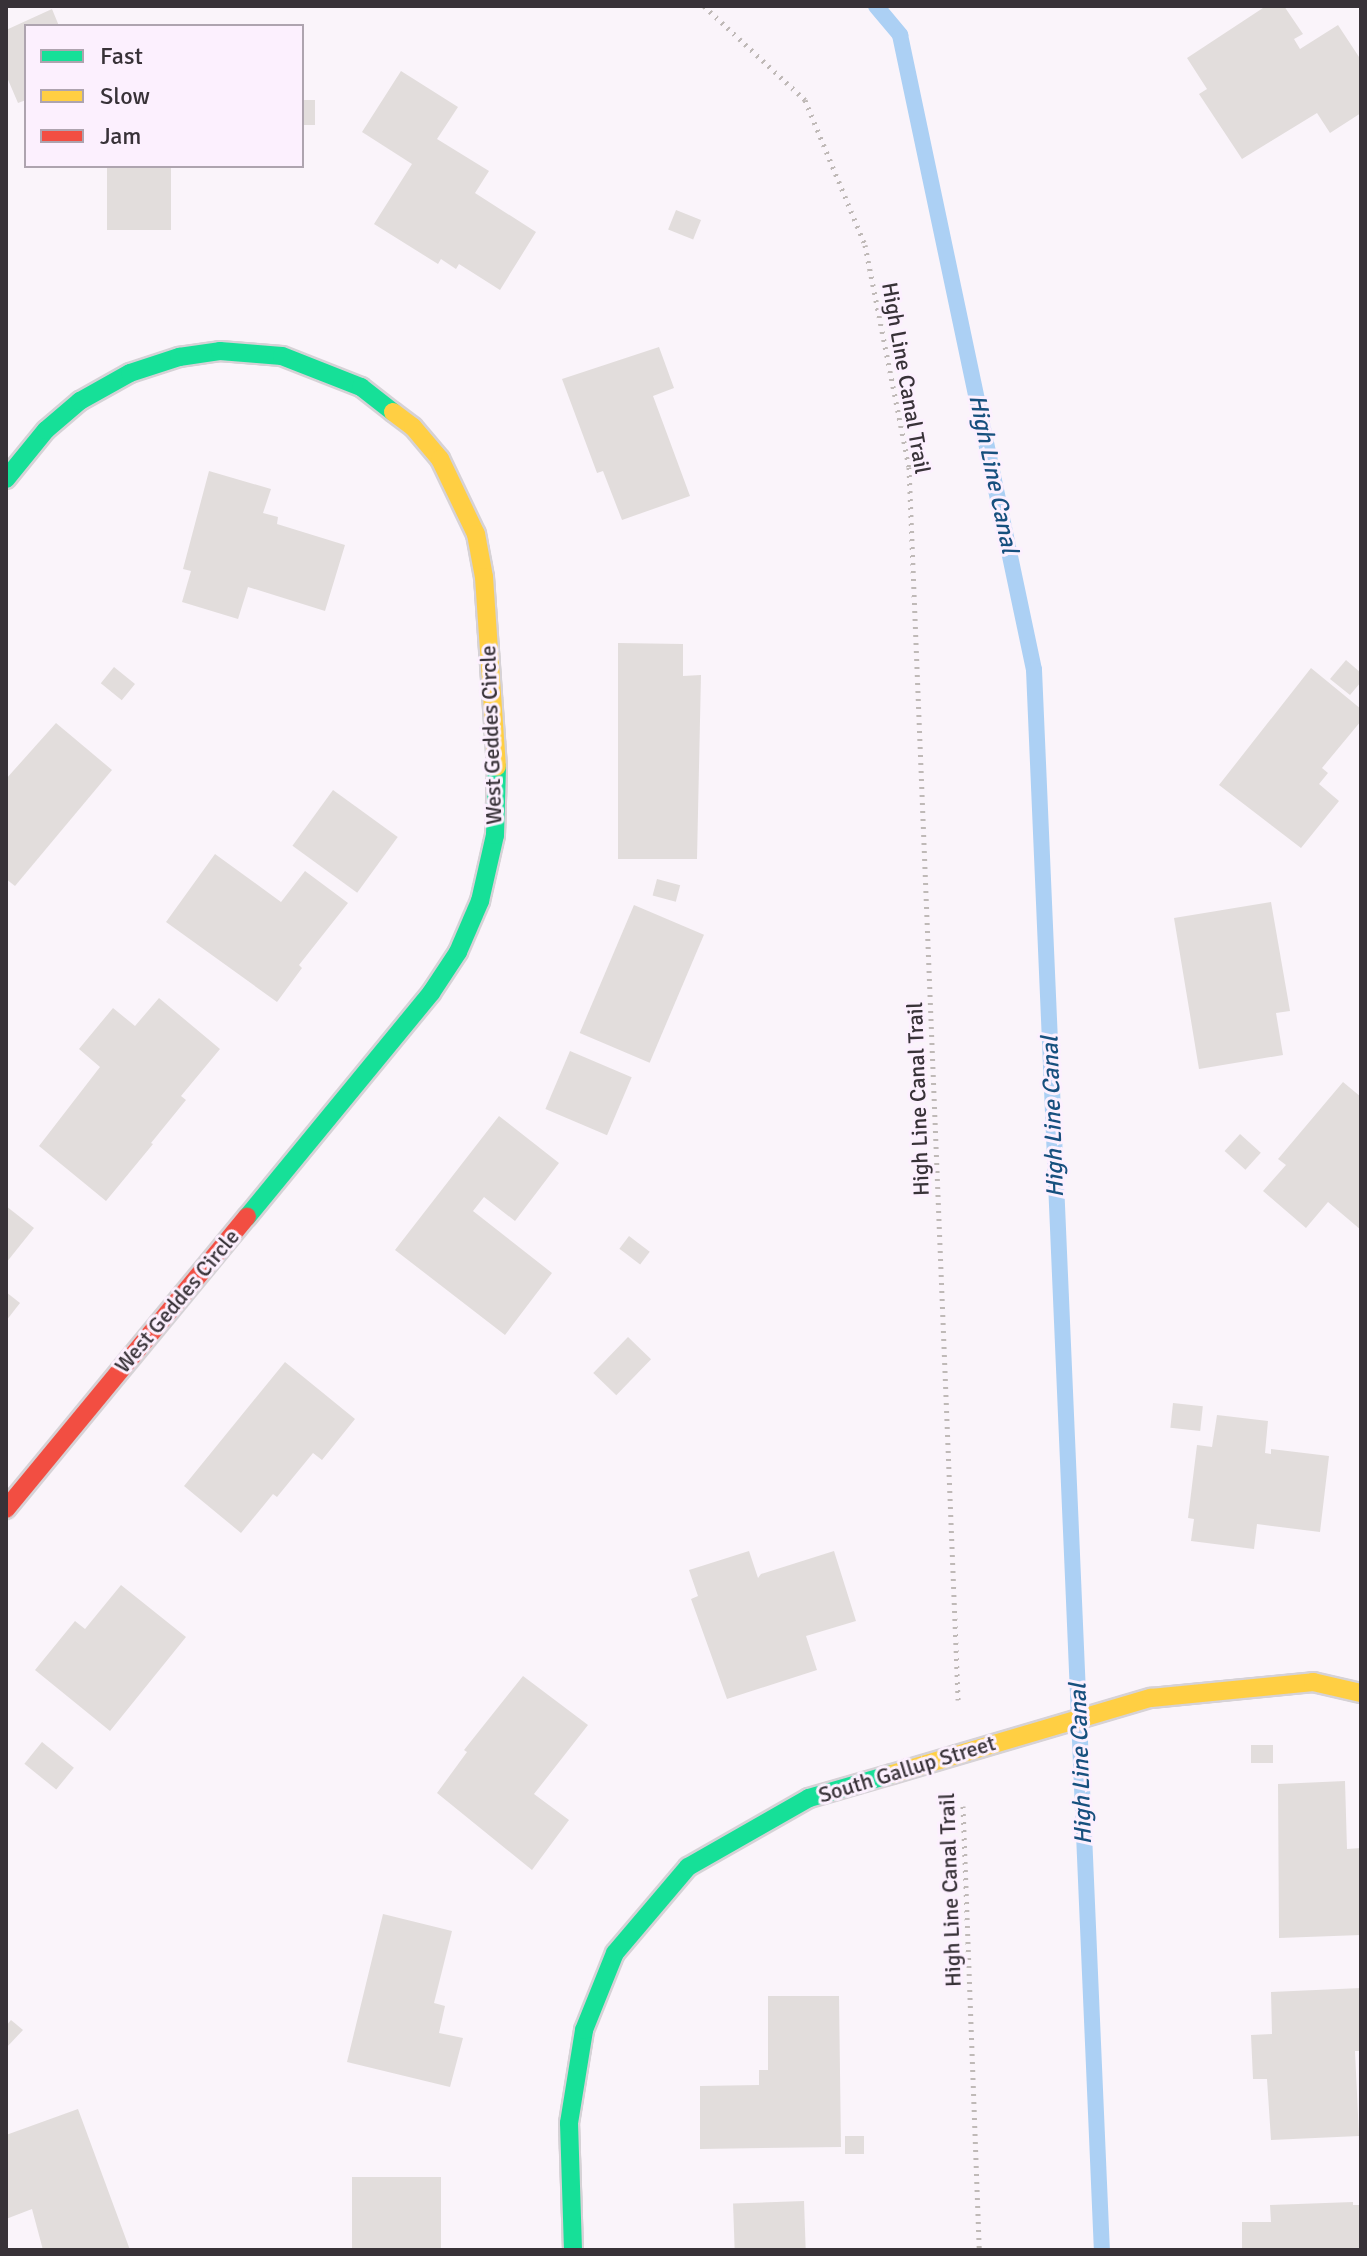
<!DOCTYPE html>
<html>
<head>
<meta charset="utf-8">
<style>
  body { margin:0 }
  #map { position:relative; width:1367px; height:2256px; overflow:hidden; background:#faf4fa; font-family:Signika,sans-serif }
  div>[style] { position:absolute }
  .stream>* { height:16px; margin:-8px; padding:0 8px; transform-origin:8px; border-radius:8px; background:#acd0f4 }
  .building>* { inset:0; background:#e2dddc; transform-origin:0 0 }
  .path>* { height:5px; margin-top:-2.5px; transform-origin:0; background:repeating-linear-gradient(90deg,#bfb9b7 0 2px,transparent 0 8px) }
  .roads { filter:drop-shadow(2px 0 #d6d2d6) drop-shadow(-2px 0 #d6d2d6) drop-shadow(0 2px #d6d2d6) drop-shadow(0 -2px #d6d2d6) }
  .fast>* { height:18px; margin:-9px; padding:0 9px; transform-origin:9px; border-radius:9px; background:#16e098 }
  .slow>* { height:18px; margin:-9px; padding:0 9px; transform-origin:9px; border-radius:9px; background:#ffcf43 }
  .jam>* { height:18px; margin:-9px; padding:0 9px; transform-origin:9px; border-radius:9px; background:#f24e42 }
  span { translate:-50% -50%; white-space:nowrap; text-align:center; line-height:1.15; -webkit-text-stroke:6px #fcf0fe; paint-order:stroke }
  .street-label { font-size:22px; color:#383238 }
  .water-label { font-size:24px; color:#17507e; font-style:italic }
  .frame { position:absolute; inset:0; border:8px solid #383238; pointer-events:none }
  .legend { position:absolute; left:24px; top:24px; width:280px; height:144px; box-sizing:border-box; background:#fcf0fe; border:2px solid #aea4af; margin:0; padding:10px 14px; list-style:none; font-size:24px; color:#383238 }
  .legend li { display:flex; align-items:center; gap:16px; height:40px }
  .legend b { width:40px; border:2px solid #aea4af }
</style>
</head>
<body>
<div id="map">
  <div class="stream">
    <i style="left:876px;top:6px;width:38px;rotate:50deg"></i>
    <i style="left:900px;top:35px;width:649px;rotate:78.08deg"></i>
    <i style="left:1034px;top:670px;width:1581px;rotate:87.54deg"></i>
  </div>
  <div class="building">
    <i style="clip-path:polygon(1266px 6px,1284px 6px,1303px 34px,1294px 39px,1300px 49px,1338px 25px,1361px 60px,1361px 113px,1330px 133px,1317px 113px,1242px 159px,1199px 94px,1207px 89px,1187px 58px)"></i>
    <i style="clip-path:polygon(52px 9px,59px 26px,26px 26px,26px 100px,18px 103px,6px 75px,6px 30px)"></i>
    <i style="clip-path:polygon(401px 71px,458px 107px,437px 139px,489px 171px,475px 193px,536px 232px,500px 290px,459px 264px,456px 269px,441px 259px,438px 264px,374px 224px,412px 164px,362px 132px)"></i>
    <i style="left:302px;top:100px;width:13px;height:25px"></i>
    <i style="left:107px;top:166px;width:64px;height:64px"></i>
    <i style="left:676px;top:210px;width:27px;height:21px;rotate:22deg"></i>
    <i style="clip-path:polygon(659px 347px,674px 388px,653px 396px,690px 496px,622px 520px,603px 471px,597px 473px,562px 379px)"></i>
    <i style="clip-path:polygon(209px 471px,271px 489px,263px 513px,278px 517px,277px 524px,345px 545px,325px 611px,248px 587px,238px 619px,182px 602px,191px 571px,183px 569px)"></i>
    <i style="clip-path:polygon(618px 643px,683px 644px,683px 676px,701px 675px,697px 859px,618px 859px)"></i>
    <i style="clip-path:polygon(1346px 660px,1361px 673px,1361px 682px,1350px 695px,1330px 679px)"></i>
    <i style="left:114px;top:667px;width:27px;height:21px;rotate:39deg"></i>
    <i style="clip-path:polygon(1311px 668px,1361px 709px,1361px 721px,1322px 768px,1328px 773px,1319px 784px,1339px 801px,1301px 848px,1219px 785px)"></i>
    <i style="clip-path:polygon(56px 723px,112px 770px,15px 886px,6px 879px,6px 779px)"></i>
    <i style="left:333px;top:790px;width:80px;height:69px;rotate:36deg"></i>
    <i style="clip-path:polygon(215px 854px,281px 902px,305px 871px,348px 903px,299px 965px,302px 968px,277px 1002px,166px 922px)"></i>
    <i style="left:657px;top:879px;width:24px;height:17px;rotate:15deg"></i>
    <i style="clip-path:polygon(1271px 902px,1290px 1011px,1276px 1013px,1283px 1055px,1199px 1069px,1174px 918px)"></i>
    <i style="left:634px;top:905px;width:76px;height:139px;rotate:23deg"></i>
    <i style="clip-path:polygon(159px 998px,220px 1049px,181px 1096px,186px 1100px,151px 1143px,153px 1144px,106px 1201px,39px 1146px,100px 1067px,79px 1049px,113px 1008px,135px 1026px)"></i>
    <i style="left:570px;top:1051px;width:67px;height:63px;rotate:23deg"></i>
    <i style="clip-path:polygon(1343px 1082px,1361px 1097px,1361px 1230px,1328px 1202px,1306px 1228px,1263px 1191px,1286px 1165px,1278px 1159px)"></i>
    <i style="clip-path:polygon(499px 1116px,559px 1163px,515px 1221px,484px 1197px,473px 1211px,552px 1273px,505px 1335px,395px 1250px)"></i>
    <i style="left:1240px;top:1134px;width:28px;height:23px;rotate:42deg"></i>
    <i style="clip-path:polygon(6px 1206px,34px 1228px,6px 1263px)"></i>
    <i style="left:629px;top:1236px;width:26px;height:16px;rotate:37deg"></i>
    <i style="clip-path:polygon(6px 1292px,20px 1303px,6px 1321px)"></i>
    <i style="left:628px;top:1337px;width:32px;height:50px;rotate:44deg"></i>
    <i style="clip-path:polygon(285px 1362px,355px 1419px,322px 1460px,313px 1453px,277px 1497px,273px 1494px,241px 1533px,184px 1486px)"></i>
    <i style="left:1173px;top:1403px;width:30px;height:25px;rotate:6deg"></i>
    <i style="clip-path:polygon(1217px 1415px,1268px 1421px,1265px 1453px,1271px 1454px,1271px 1449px,1329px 1456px,1320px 1532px,1257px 1524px,1254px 1549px,1191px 1541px,1194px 1519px,1188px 1518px,1197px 1445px,1212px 1447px)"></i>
    <i style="clip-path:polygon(749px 1551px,758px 1578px,761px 1574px,834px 1551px,856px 1621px,806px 1636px,817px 1670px,727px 1699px,691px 1599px,698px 1596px,689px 1570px)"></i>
    <i style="clip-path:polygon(121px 1585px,186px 1637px,110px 1731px,35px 1670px,75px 1621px,85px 1629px)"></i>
    <i style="clip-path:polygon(523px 1676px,588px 1725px,534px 1794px,569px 1820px,532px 1870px,437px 1793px,467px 1752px,464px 1750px)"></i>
    <i style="left:42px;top:1742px;width:41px;height:28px;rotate:39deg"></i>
    <i style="left:1251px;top:1745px;width:22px;height:18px"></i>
    <i style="clip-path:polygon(1345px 1781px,1347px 1849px,1361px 1848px,1361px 1935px,1279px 1938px,1278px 1784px)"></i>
    <i style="clip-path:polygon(383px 1914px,452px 1931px,434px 2003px,445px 2006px,439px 2033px,463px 2038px,450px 2087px,347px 2062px)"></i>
    <i style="clip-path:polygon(1361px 1988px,1361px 2051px,1355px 2051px,1359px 2136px,1271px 2140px,1267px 2079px,1253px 2079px,1251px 2035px,1272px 2034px,1271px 1992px)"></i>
    <i style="clip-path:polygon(768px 1996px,839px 1996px,841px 2147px,700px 2149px,700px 2086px,759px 2085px,759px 2070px,768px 2070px)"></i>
    <i style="clip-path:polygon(11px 2020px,23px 2030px,6px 2048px,6px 2026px)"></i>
    <i style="clip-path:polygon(78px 2109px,130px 2250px,43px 2250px,32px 2209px,6px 2219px,6px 2135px)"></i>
    <i style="left:845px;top:2136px;width:19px;height:18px"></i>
    <i style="left:352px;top:2177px;width:89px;height:73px"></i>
    <i style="left:804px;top:2201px;width:49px;height:71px;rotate:88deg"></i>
    <i style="clip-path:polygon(1353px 2202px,1353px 2205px,1361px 2205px,1361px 2250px,1242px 2250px,1242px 2222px,1271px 2222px,1270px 2205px)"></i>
  </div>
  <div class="path">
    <i style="left:704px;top:6px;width:138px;rotate:42.9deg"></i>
    <i style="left:805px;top:100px;width:157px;rotate:67.5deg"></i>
    <i style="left:865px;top:245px;width:226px;rotate:78.8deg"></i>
    <i style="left:909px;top:467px;width:1234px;rotate:87.72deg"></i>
    <i style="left:963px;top:1806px;width:444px;rotate:87.9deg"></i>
  </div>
  <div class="roads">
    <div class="fast">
      <i style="left:6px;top:479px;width:63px;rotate:-50.8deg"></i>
      <i style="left:46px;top:430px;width:45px;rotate:-40.5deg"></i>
      <i style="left:80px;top:401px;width:57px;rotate:-29.2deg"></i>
      <i style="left:130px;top:373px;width:52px;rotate:-18.1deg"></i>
      <i style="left:179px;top:357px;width:41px;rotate:-8.3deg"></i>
      <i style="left:220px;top:351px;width:62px;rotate:4.6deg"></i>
      <i style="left:282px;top:356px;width:85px;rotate:21.4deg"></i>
      <i style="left:361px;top:387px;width:41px;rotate:38deg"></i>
      <i style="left:247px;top:1217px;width:290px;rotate:-50.6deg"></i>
      <i style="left:431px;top:993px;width:49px;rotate:-56.6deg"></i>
      <i style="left:458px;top:952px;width:56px;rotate:-66.7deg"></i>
      <i style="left:480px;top:901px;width:68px;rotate:-77.2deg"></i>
      <i style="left:495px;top:835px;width:68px;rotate:-88.3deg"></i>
      <i style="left:573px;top:2250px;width:127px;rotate:-91.8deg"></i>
      <i style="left:569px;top:2123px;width:94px;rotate:-80.8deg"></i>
      <i style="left:584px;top:2030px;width:83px;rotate:-68.1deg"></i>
      <i style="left:615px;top:1953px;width:113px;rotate:-49.7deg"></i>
      <i style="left:688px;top:1867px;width:139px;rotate:-29.7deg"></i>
      <i style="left:809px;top:1798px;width:86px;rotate:-16.1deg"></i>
    </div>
    <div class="slow">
      <i style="left:393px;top:412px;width:25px;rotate:37deg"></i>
      <i style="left:413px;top:427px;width:42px;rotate:49.8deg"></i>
      <i style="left:440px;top:459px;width:83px;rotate:64.4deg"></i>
      <i style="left:476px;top:534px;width:44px;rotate:79.5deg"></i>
      <i style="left:484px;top:577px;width:190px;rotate:86.1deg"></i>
      <i style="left:892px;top:1774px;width:270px;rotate:-16.4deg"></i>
      <i style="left:1151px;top:1698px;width:163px;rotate:-5.6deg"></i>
      <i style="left:1313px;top:1682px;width:49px;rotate:12.9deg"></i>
    </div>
    <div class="jam">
      <i style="left:6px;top:1509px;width:379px;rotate:-50.5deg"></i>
    </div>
  </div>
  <div class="street-label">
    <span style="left:906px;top:378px;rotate:80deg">High Line Canal Trail</span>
    <span style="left:491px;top:735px;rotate:-92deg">West Geddes Circle</span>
    <span style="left:918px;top:1099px;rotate:-92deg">High Line Canal Trail</span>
    <span style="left:177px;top:1301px;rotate:-50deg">West Geddes Circle</span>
    <span style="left:907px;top:1769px;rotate:-17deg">South Gallup Street</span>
    <span style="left:950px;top:1890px;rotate:-92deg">High Line Canal Trail</span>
  </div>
  <div class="water-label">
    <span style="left:993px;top:474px;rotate:78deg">High Line Canal</span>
    <span style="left:1053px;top:1117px;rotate:-92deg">High Line Canal</span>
    <span style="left:1081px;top:1764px;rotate:-92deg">High Line Canal</span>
  </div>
  <div class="frame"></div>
  <ul class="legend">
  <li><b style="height:10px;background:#16e098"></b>Fast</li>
  <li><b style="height:10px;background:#ffcf43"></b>Slow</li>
  <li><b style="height:10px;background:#f24e42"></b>Jam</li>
  </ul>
</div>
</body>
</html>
